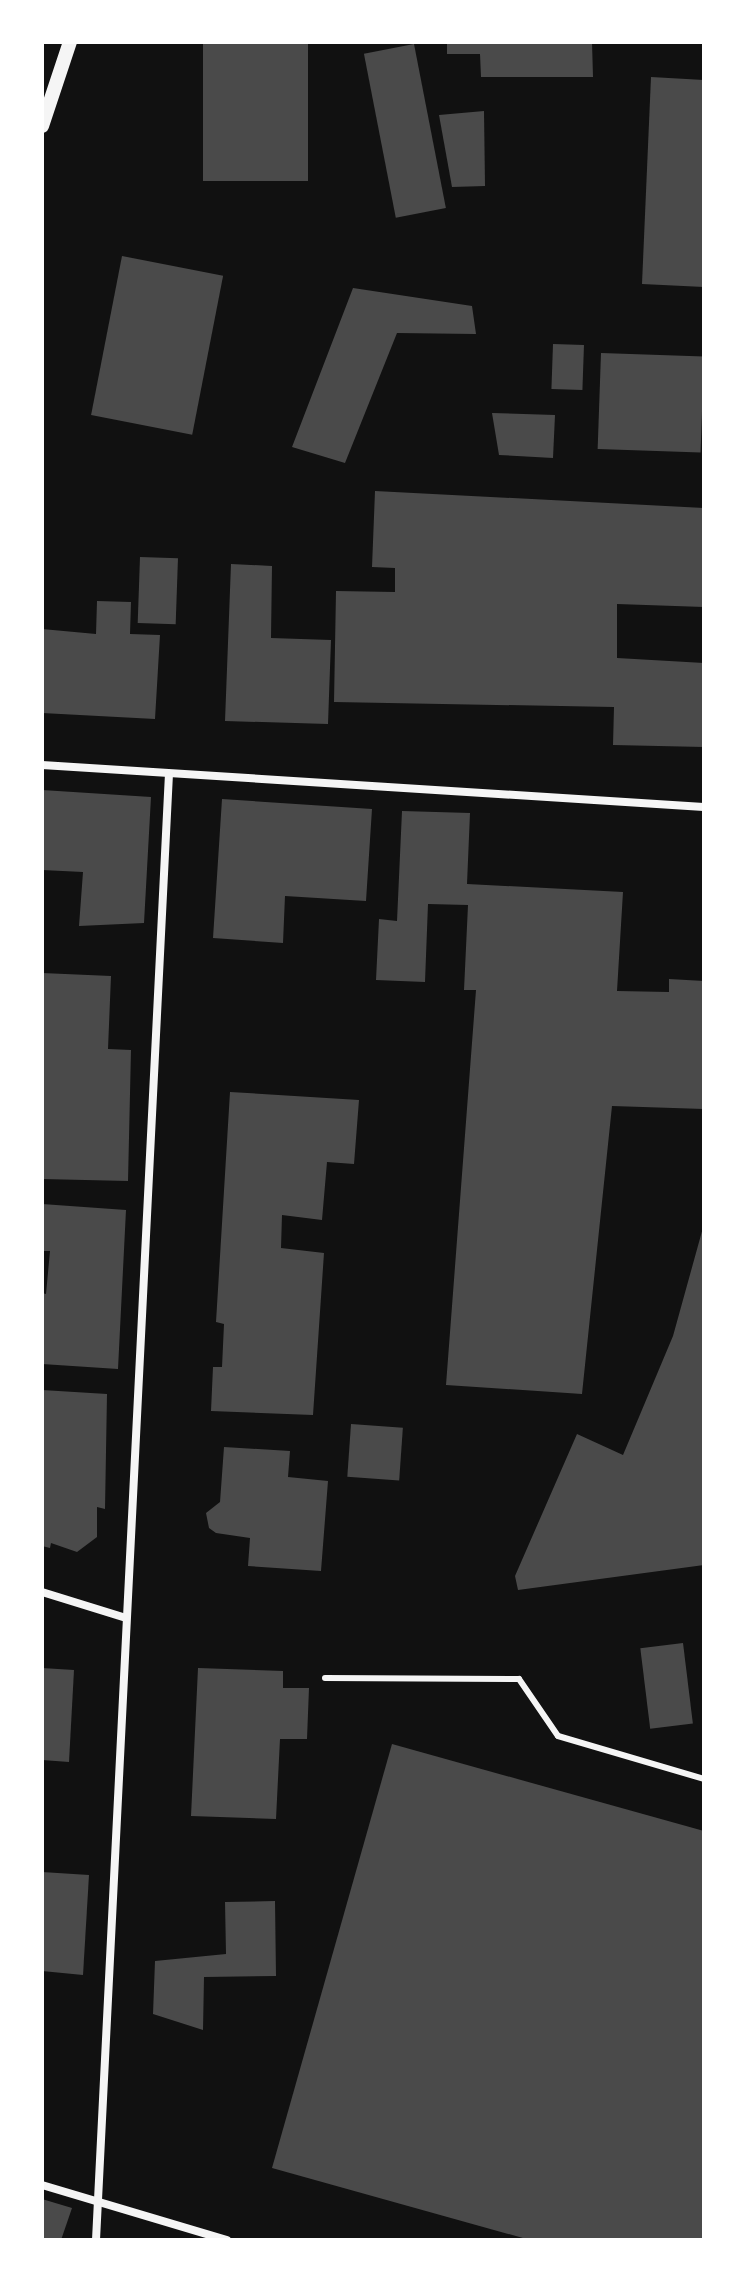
<!DOCTYPE html>
<html>
<head>
<meta charset="utf-8">
<style>
  body { margin:0 }
  #map { position:relative; width:746px; height:2282px; overflow:hidden; background:#111; font-family:Raleway,sans-serif }
  div>[style] { position:absolute }
  .building>* { inset:0; background:#4a4a4a; transform-origin:0 0 }
  .service>* { height:6px; margin:-3px; padding:0 3px; transform-origin:3px; border-radius:3px; background:#f5f5f5 }
  .minor>* { height:8px; margin:-4px; padding:0 4px; transform-origin:4px; border-radius:4px; background:#f5f5f5 }
  .tertiary>* { height:14px; margin:-7px; padding:0 7px; transform-origin:7px; border-radius:7px; background:#f5f5f5 }
  span { translate:-50% -50%; white-space:nowrap; text-align:center; line-height:1.15; -webkit-text-stroke:7px #fff; paint-order:stroke }
  .frame { position:absolute; inset:0; border:44px solid #fff; pointer-events:none }
</style>
</head>
<body>
<div id="map">
  <div class="building">
    <i style="left:203px;top:42px;width:105px;height:139px"></i>
    <i style="clip-path:polygon(447px 42px,592px 42px,593px 77px,481px 77px,480px 54px,447px 54px)"></i>
    <i style="left:414px;top:44px;width:167px;height:51px;rotate:79deg"></i>
    <i style="clip-path:polygon(651px 77px,704px 80px,704px 287px,642px 284px)"></i>
    <i style="clip-path:polygon(484px 111px,485px 186px,452px 187px,439px 115px)"></i>
    <i style="left:122px;top:256px;width:103px;height:162px;rotate:11deg"></i>
    <i style="clip-path:polygon(353px 288px,472px 306px,476px 334px,397px 333px,345px 463px,292px 447px)"></i>
    <i style="left:553px;top:344px;width:31px;height:45px;rotate:2deg"></i>
    <i style="left:601px;top:353px;width:103px;height:96px;rotate:2deg"></i>
    <i style="clip-path:polygon(492px 413px,555px 415px,553px 458px,499px 455px)"></i>
    <i style="clip-path:polygon(375px 491px,704px 508px,704px 607px,617px 604px,617px 658px,704px 663px,704px 747px,613px 745px,614px 707px,334px 702px,336px 591px,395px 592px,395px 568px,372px 567px)"></i>
    <i style="left:140px;top:557px;width:38px;height:66px;rotate:2deg"></i>
    <i style="clip-path:polygon(231px 564px,272px 566px,271px 638px,331px 640px,328px 724px,225px 721px)"></i>
    <i style="clip-path:polygon(97px 601px,131px 602px,130px 634px,160px 635px,155px 719px,42px 713px,42px 629px,96px 634px)"></i>
    <i style="clip-path:polygon(42px 790px,151px 797px,144px 923px,79px 926px,83px 872px,42px 870px)"></i>
    <i style="clip-path:polygon(222px 799px,372px 809px,366px 901px,285px 896px,283px 943px,213px 938px)"></i>
    <i style="clip-path:polygon(402px 811px,470px 813px,467px 884px,623px 892px,617px 991px,669px 992px,669px 979px,704px 981px,704px 1109px,612px 1106px,582px 1394px,446px 1385px,476px 990px,464px 990px,468px 905px,428px 904px,425px 982px,376px 980px,379px 919px,397px 921px)"></i>
    <i style="clip-path:polygon(42px 973px,111px 976px,108px 1049px,131px 1050px,128px 1181px,42px 1179px)"></i>
    <i style="clip-path:polygon(230px 1092px,359px 1100px,354px 1164px,327px 1162px,322px 1220px,282px 1215px,281px 1248px,324px 1253px,313px 1415px,211px 1411px,213px 1367px,222px 1367px,224px 1324px,216px 1322px)"></i>
    <i style="clip-path:polygon(42px 1204px,126px 1210px,118px 1369px,42px 1364px,42px 1293px,46px 1294px,50px 1251px,42px 1251px)"></i>
    <i style="clip-path:polygon(704px 1224px,704px 1565px,518px 1590px,515px 1576px,577px 1434px,623px 1455px,673px 1336px)"></i>
    <i style="clip-path:polygon(42px 1390px,107px 1394px,105px 1509px,97px 1507px,97px 1537px,77px 1552px,51px 1543px,50px 1548px,42px 1546px)"></i>
    <i style="left:351px;top:1424px;width:52px;height:53px;rotate:4deg"></i>
    <i style="clip-path:polygon(224px 1447px,290px 1451px,288px 1477px,328px 1481px,321px 1571px,248px 1566px,250px 1538px,216px 1533px,209px 1528px,206px 1513px,220px 1502px)"></i>
    <i style="left:683px;top:1643px;width:81px;height:43px;rotate:83deg"></i>
    <i style="clip-path:polygon(42px 1668px,74px 1670px,69px 1762px,42px 1760px)"></i>
    <i style="clip-path:polygon(198px 1668px,283px 1671px,283px 1688px,309px 1688px,307px 1739px,280px 1739px,276px 1819px,191px 1816px)"></i>
    <i style="clip-path:polygon(392px 1744px,704px 1831px,704px 2240px,530px 2240px,272px 2168px)"></i>
    <i style="clip-path:polygon(42px 1872px,89px 1875px,83px 1975px,42px 1971px)"></i>
    <i style="clip-path:polygon(275px 1901px,276px 1976px,204px 1977px,203px 2030px,153px 2014px,155px 1961px,226px 1954px,225px 1902px)"></i>
    <i style="clip-path:polygon(42px 2199px,72px 2208px,61px 2240px,42px 2240px)"></i>
  </div>
  <div class="service">
    <i style="left:325px;top:1678px;width:194px;rotate:0.3deg"></i>
    <i style="left:519px;top:1679px;width:69px;rotate:55.6deg"></i>
    <i style="left:558px;top:1736px;width:152px;rotate:16.4deg"></i>
  </div>
  <div class="minor">
    <i style="left:42px;top:765px;width:663px;rotate:3.63deg"></i>
    <i style="left:42px;top:1592px;width:88px;rotate:17.2deg"></i>
    <i style="left:42px;top:2185px;width:193px;rotate:16.6deg"></i>
    <i style="left:96px;top:2240px;width:1468px;rotate:-87.15deg"></i>
  </div>
  <div class="tertiary">
    <i style="left:42px;top:126px;width:89px;rotate:-71.6deg"></i>
  </div>
  <div class="frame"></div>
</div>
</body>
</html>
